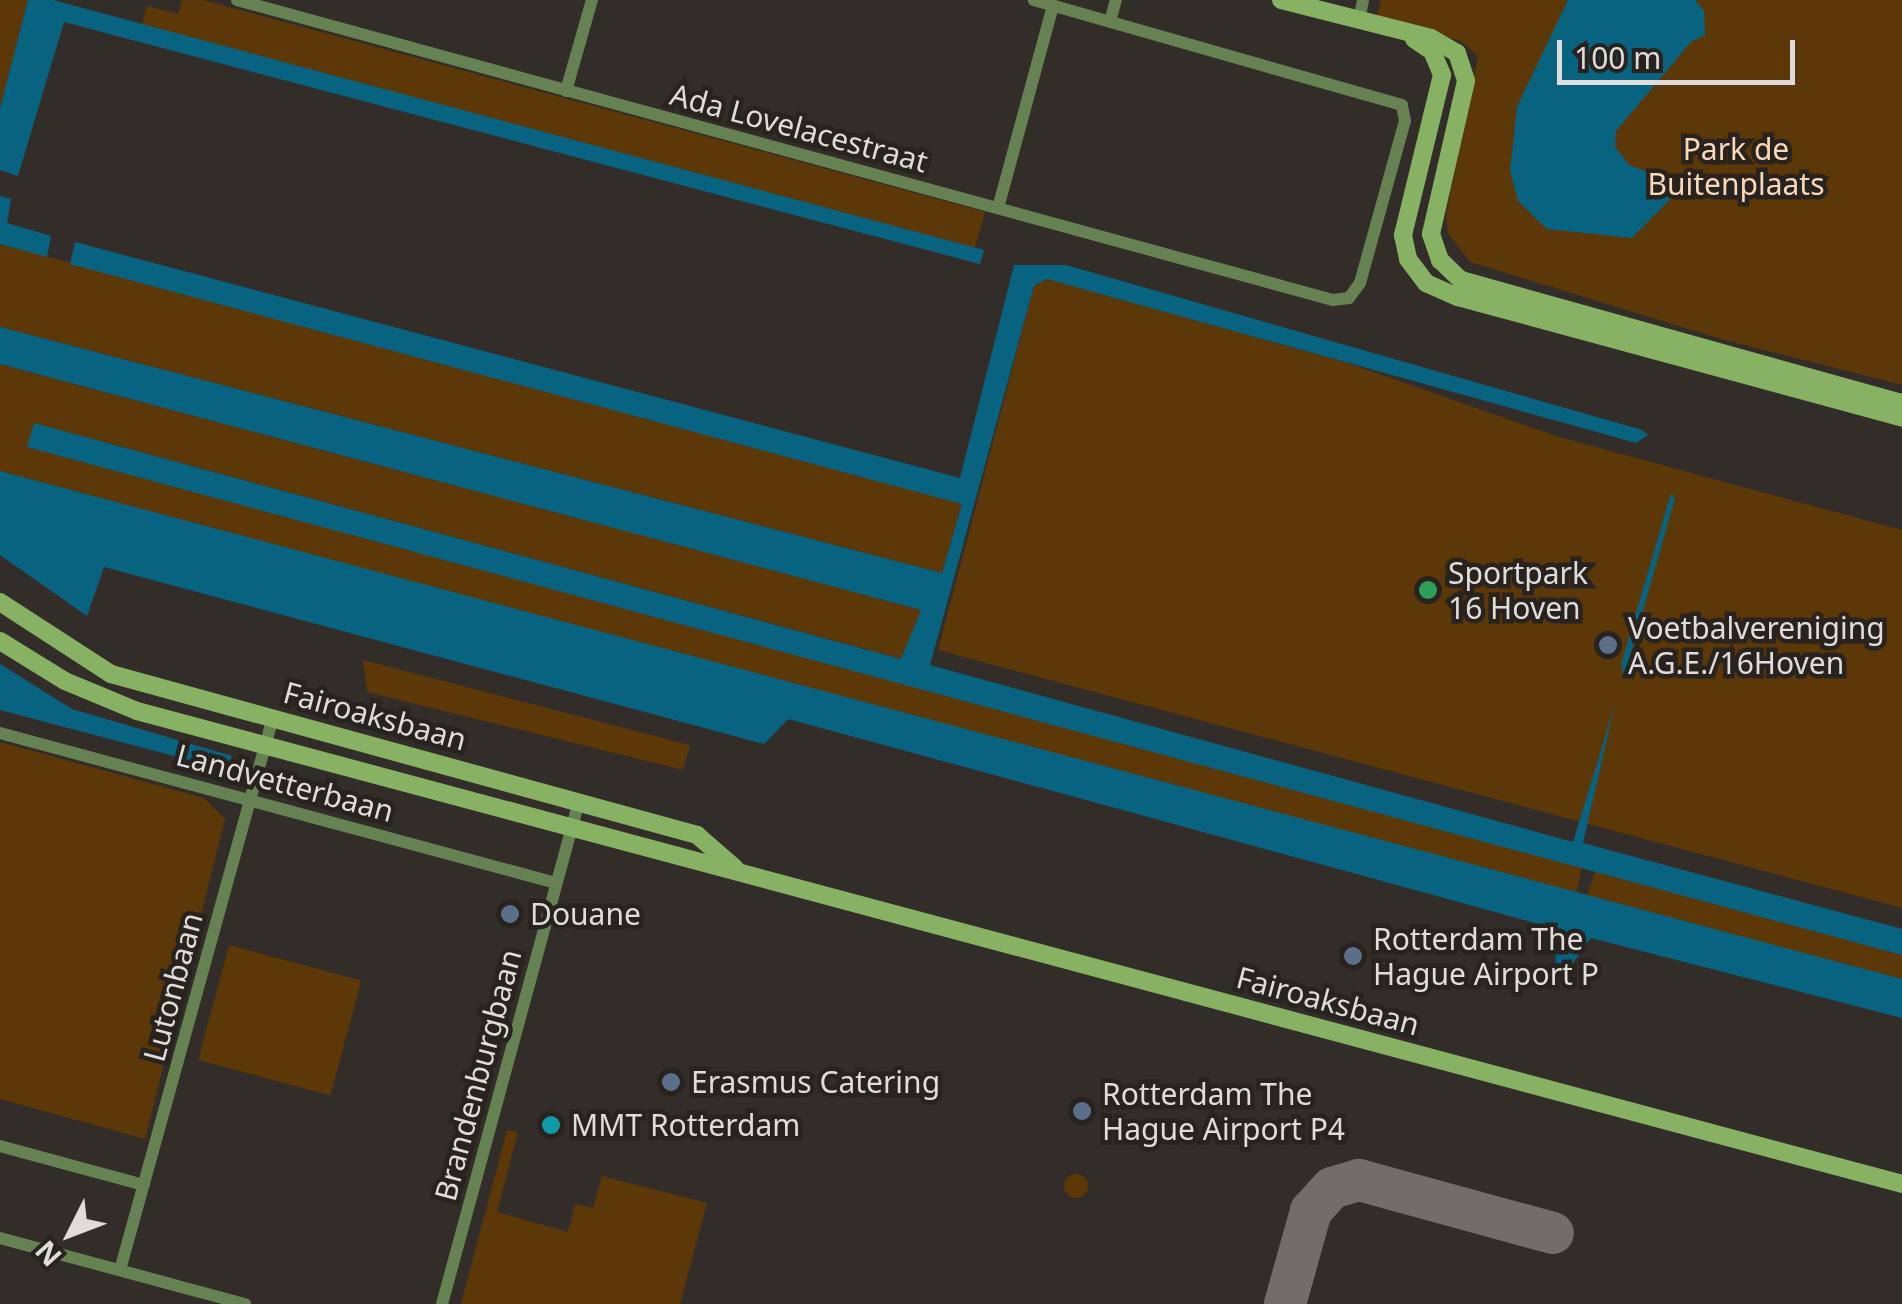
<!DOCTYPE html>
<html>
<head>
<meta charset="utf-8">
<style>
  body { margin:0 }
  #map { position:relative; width:1902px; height:1304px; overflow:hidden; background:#322d29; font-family:"Noto Sans",sans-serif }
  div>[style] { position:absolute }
  .green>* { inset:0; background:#5c3707; transform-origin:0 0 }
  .round { border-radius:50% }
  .water>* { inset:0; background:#086381 }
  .taxiway>* { height:42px; margin:-21px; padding:0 21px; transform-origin:21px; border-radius:21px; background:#716d6a }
  .street>* { height:12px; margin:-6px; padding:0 6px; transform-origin:6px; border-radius:6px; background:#678252 }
  .secondary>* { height:18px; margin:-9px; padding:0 9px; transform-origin:9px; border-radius:9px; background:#87b263 }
  .dots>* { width:28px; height:28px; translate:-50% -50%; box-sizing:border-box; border:5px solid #28231f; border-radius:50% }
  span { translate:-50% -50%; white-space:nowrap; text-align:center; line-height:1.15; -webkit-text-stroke:9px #28231f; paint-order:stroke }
  .street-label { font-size:30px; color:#dfdcd9 }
  .park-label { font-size:30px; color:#f9d7b8 }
  .poi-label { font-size:30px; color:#dfdcd9 }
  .left { translate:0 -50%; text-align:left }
  .north { position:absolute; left:20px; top:1184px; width:100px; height:100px; -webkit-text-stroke:8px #28231f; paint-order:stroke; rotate:228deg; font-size:28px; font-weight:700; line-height:40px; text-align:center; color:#dfdcd9 }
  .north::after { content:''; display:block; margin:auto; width:35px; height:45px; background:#dfdcd9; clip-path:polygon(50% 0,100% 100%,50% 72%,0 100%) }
  .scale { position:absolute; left:1557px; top:40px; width:238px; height:45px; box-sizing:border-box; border:5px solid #dfdcd9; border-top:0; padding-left:12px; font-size:30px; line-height:35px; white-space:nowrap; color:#dfdcd9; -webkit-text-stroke:8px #28231f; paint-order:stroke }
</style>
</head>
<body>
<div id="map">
  <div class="green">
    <i style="clip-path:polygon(0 0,28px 0,0 108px)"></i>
    <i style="clip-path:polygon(182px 0,203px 0,985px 212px,975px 248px,142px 25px,147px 6px,178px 14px)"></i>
    <i style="clip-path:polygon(1381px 0,1902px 0,1902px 385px,1721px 339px,1470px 262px,1448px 233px,1446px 215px,1478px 56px,1461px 41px,1377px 16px)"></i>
    <i style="clip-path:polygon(0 244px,956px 500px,962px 503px,942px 573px,0 327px)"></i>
    <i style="clip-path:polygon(1048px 279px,1348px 363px,1559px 437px,1902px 530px,1902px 908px,938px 650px,1034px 286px)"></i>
    <i style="clip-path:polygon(0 364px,922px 610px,902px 659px,34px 423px,28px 447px,1582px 867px,1576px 895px,0 471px)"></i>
    <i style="clip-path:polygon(363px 660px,690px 745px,683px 770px,367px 692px)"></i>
    <i style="clip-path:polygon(0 742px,204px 798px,225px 819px,145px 1139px,0 1099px)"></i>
    <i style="clip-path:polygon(1595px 871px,1902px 955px,1902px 979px,1587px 897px)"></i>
    <i style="left:229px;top:945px;width:137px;height:119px;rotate:15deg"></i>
    <i style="clip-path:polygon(507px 1130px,518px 1132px,497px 1212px,568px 1232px,575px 1204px,593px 1208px,602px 1176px,707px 1203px,680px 1304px,461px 1304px)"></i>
    <i class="round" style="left:1064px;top:1174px;width:24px;height:24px"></i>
  </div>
  <div class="water">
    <i style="clip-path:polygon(28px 0,53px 0,984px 250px,980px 264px,64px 22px,18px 176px,0 170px,0 108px)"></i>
    <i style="clip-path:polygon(1568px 0,1695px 0,1704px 11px,1705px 35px,1691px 42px,1616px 131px,1615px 147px,1629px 165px,1684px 185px,1632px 238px,1547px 229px,1518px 201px,1510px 171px,1517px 107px)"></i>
    <i style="clip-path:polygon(0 196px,11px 199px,7px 223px,51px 236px,47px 257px,0 244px)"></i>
    <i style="clip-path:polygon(75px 242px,960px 478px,1014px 265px,1066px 265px,1642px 430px,1648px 435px,1636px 443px,1047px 279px,1034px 286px,930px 665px,1573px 842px,1615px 704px,1583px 843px,1902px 929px,1902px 955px,27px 447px,34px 423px,901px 659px,921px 610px,0 364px,0 327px,942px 573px,962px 504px,70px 264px)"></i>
    <i style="clip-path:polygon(0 471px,1902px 979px,1902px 1018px,1591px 938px,1570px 967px,1556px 963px,1553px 928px,1101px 804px,788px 719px,764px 744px,104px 567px,87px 616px,0 555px)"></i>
    <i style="clip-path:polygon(1671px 493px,1675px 498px,1624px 677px,1621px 665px)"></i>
    <i style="clip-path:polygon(0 664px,72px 709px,232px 756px,227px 770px,0 710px)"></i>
  </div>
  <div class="taxiway">
    <i style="left:1285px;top:1304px;width:97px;rotate:-74.4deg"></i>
    <i style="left:1311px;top:1211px;width:31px;rotate:-48deg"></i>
    <i style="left:1332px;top:1188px;width:28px;rotate:-17deg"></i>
    <i style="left:1359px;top:1180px;width:201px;rotate:15.3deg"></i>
  </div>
  <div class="street">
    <i style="left:237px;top:0;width:1136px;rotate:15.31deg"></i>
    <i style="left:1333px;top:300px;width:16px;rotate:-7deg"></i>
    <i style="left:1349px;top:298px;width:19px;rotate:-54deg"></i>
    <i style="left:1360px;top:283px;width:168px;rotate:-74.5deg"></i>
    <i style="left:1405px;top:121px;width:16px;rotate:-101deg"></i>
    <i style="left:1402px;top:105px;width:383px;rotate:-164.1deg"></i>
    <i style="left:1359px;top:21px;width:21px;rotate:-79deg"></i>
    <i style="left:1110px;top:22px;width:23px;rotate:-75deg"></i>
    <i style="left:566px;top:91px;width:95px;rotate:-74.1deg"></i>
    <i style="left:998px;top:208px;width:210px;rotate:-74.8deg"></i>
    <i style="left:0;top:733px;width:576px;rotate:15.1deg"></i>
    <i style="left:0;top:1146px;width:149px;rotate:15.2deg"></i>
    <i style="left:0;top:1238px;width:254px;rotate:15.1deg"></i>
    <i style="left:120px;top:1270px;width:574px;rotate:-74.53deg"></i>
    <i style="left:442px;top:1304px;width:521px;rotate:-74.76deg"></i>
  </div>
  <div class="secondary">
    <i style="left:1281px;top:0;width:155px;rotate:14.2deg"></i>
    <i style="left:1431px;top:38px;width:30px;rotate:30deg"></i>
    <i style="left:1457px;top:53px;width:29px;rotate:72deg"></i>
    <i style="left:1466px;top:81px;width:157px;rotate:102.9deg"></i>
    <i style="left:1431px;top:234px;width:28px;rotate:71deg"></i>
    <i style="left:1440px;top:260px;width:29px;rotate:44deg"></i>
    <i style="left:1461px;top:280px;width:458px;rotate:15.6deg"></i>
    <i style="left:1414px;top:39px;width:22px;rotate:34deg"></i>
    <i style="left:1432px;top:51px;width:26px;rotate:67deg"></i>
    <i style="left:1442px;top:75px;width:165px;rotate:103.7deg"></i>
    <i style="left:1403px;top:235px;width:25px;rotate:78deg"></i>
    <i style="left:1408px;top:259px;width:30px;rotate:53deg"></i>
    <i style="left:1426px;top:283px;width:35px;rotate:24deg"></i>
    <i style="left:1458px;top:297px;width:460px;rotate:15.2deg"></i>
    <i style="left:0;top:602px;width:132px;rotate:33deg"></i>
    <i style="left:111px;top:674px;width:608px;rotate:15.36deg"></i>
    <i style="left:697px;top:835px;width:50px;rotate:41deg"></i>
    <i style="left:0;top:641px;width:76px;rotate:31.6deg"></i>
    <i style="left:65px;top:681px;width:78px;rotate:22.6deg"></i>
    <i style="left:137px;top:711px;width:1827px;rotate:15deg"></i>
  </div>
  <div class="dots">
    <i style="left:1428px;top:590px;background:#2e9e5b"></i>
    <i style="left:1608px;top:645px;background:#5c6f8a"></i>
    <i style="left:510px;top:914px;background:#5c6f8a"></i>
    <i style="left:1353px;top:956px;background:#5c6f8a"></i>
    <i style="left:671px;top:1082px;background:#5c6f8a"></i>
    <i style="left:1082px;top:1111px;background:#5c6f8a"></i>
    <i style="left:551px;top:1125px;background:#0f9aa8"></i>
  </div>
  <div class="street-label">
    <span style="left:799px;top:128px;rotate:15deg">Ada Lovelacestraat</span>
    <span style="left:375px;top:716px;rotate:15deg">Fairoaksbaan</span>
    <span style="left:285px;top:783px;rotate:15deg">Landvetterbaan</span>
    <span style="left:173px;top:987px;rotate:-75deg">Lutonbaan</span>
    <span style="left:1328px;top:1001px;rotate:15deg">Fairoaksbaan</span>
    <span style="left:478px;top:1075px;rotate:-75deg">Brandenburgbaan</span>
  </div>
  <div class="park-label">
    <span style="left:1736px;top:166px">Park de<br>Buitenplaats</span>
  </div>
  <div class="poi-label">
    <span class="left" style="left:1448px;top:590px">Sportpark<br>16 Hoven</span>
    <span class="left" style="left:1628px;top:645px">Voetbalvereniging<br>A.G.E./16Hoven</span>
    <span class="left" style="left:530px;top:914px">Douane</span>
    <span class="left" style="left:1373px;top:956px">Rotterdam The<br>Hague Airport P</span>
    <span class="left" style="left:691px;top:1082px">Erasmus Catering</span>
    <span class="left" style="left:1102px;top:1111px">Rotterdam The<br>Hague Airport P4</span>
    <span class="left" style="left:571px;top:1125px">MMT Rotterdam</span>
  </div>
  <div class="north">N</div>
  <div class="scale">100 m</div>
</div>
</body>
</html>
